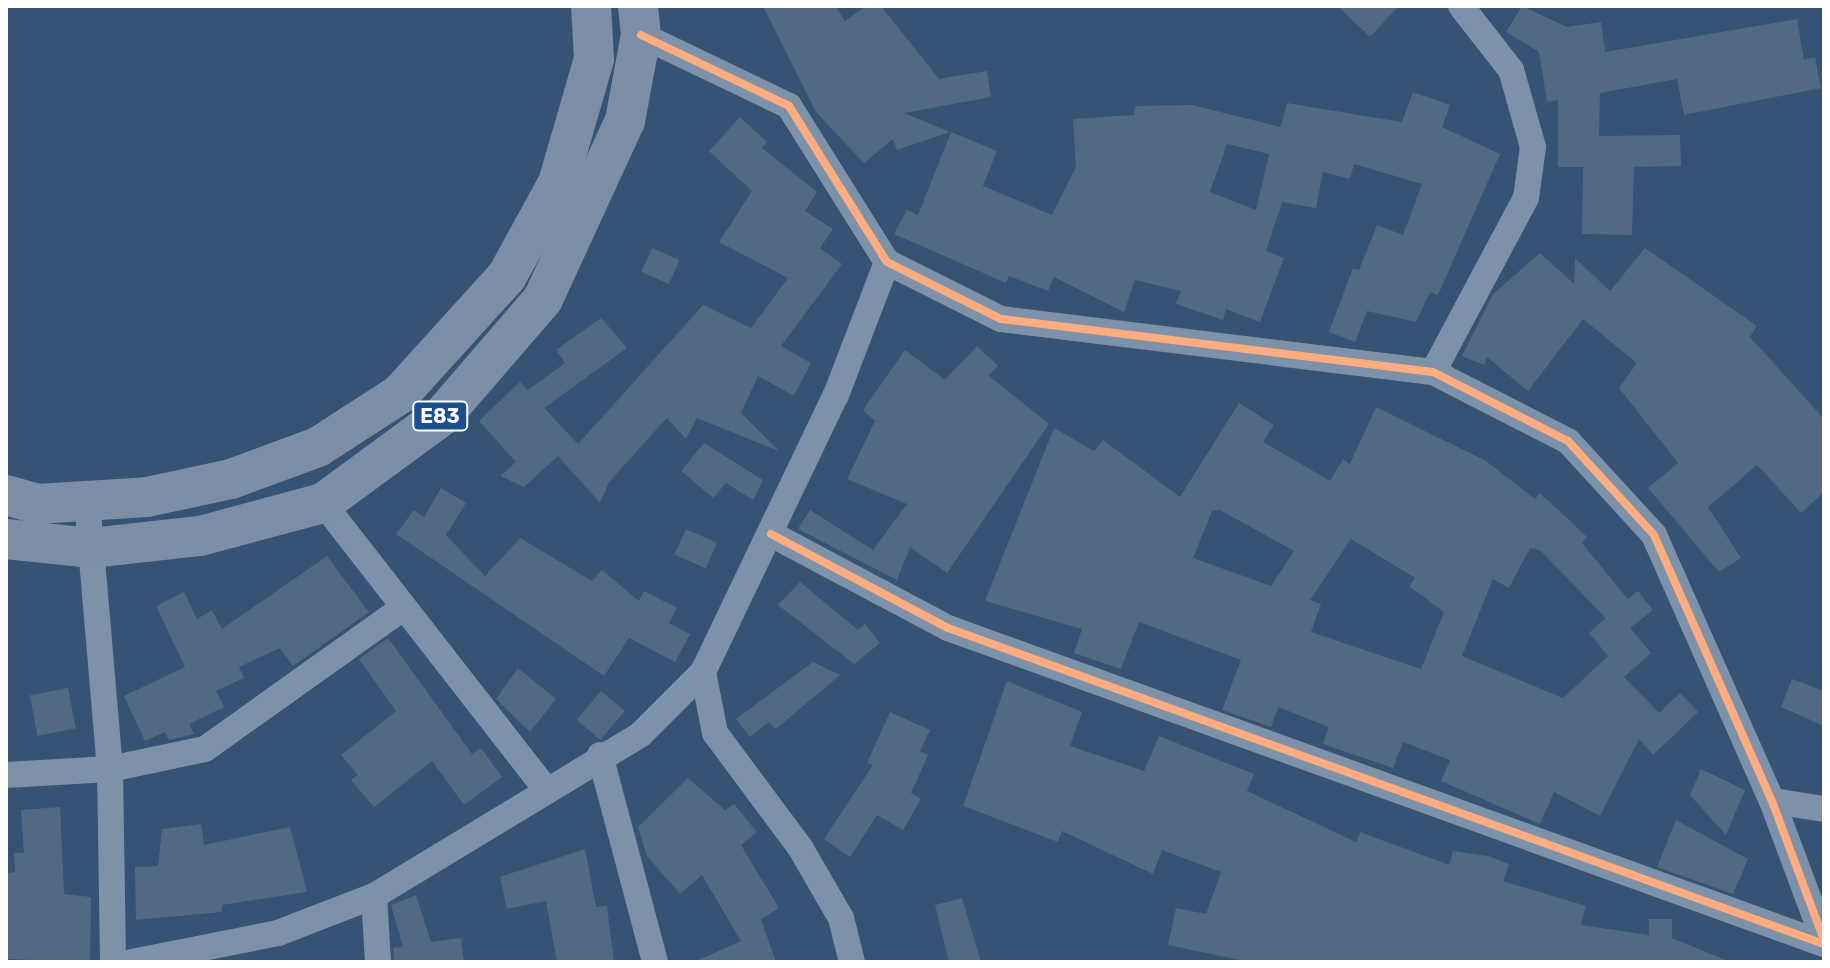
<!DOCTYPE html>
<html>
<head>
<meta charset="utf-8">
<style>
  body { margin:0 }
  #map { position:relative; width:1830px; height:968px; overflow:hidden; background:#365274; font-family:Rubik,sans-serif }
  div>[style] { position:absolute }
  .building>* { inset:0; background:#526984; transform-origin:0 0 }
  .street>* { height:26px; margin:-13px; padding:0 13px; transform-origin:13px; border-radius:13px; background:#7d92a8 }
  .primary>* { height:40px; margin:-20px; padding:0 20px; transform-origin:20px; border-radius:20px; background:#7d8ea7 }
  .cycleway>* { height:8px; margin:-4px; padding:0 4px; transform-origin:4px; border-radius:4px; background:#ffac80 }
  span { translate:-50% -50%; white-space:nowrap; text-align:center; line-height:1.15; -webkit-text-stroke:8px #1b4f8f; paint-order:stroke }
  .shield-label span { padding:2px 6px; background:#1b4f8f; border:2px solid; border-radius:6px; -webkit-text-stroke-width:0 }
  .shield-label { font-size:20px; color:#fff; font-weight:700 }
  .frame { position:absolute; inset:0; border:8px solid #fff; pointer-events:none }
</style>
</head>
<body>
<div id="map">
  <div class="building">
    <i style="clip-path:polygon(763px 6px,835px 6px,845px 21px,866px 6px,881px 6px,939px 79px,987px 71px,991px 97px,904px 113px,950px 132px,897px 150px,893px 139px,864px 163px,816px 112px)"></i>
    <i style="clip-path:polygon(1338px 6px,1399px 6px,1370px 37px)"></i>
    <i style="clip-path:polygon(1522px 6px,1567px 27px,1601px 22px,1605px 52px,1797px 19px,1804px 60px,1815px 57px,1821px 88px,1684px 115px,1677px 79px,1600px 93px,1599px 136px,1680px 135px,1681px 166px,1634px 167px,1632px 235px,1582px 234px,1583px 167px,1558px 167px,1558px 100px,1547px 102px,1539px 52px,1506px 32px)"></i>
    <i style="clip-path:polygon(evenodd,1413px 92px,1450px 105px,1442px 127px,1500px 154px,1438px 295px,1430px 292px,1416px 322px,1367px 311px,1355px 342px,1329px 332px,1353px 268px,1359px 270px,1377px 225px,1403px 235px,1422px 184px,1354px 164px,1350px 179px,1323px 172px,1316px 208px,1282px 202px,1266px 251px,1284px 258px,1260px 322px,1226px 309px,1223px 320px,1176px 304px,1181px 291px,1135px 280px,1124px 312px,1054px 277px,1048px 291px,1009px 276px,1006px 283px,894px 234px,907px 210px,918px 215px,951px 132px,997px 151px,983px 186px,1052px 215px,1076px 167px,1073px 119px,1134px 115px,1135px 106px,1192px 105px,1281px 127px,1287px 103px,1402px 122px,1413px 92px,1227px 144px,1269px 154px,1256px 210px,1210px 192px,1227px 144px)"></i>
    <i style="clip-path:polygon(740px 117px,767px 142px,762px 148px,817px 192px,805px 211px,833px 229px,820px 248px,842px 264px,781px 346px,811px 363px,794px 396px,758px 376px,741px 413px,779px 451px,697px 418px,686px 439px,667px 418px,609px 482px,600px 503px,558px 456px,524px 487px,500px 476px,516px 462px,479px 421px,520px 382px,528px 390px,565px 363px,556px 350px,601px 318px,627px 348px,544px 408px,578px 444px,703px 305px,751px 328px,788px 278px,719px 242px,752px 191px,709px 151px)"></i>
    <i style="left:652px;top:248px;width:30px;height:26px;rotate:24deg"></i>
    <i style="clip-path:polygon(1645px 248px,1757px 326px,1750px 337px,1824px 419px,1824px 492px,1801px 513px,1757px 465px,1708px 507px,1741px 558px,1719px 572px,1648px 488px,1678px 463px,1619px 388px,1637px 363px,1583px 319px,1528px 391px,1487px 357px,1484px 365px,1462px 356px,1493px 294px,1540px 253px,1574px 284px,1575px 258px,1610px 291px)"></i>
    <i style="clip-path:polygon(977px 346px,998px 366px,989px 376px,1049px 424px,947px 573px,910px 547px,897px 580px,798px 529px,810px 510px,873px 550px,907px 504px,847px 479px,875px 421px,863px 410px,905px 350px,945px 380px)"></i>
    <i style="clip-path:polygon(evenodd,1239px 403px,1274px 425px,1263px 442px,1330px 481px,1343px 459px,1350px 464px,1376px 407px,1486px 461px,1535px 499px,1540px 493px,1587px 537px,1582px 543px,1628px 599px,1638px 591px,1653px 610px,1630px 628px,1651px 653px,1624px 677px,1659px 713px,1680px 693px,1698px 712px,1653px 755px,1639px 739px,1600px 816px,1554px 792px,1540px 824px,1441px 781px,1450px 760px,1403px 742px,1393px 768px,1323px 744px,1329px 727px,1278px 707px,1271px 727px,1222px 710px,1241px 660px,1139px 622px,1121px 669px,1074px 653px,1082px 629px,985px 601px,1054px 428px,1094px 451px,1103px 440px,1180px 497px,1239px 403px,1220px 510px,1294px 551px,1271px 586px,1193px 558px,1212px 511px,1220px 510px,1239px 403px,1351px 539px,1415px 578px,1409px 586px,1444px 612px,1421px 669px,1311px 632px,1321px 604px,1310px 600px,1351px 539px,1239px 403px,1530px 548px,1540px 550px,1606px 618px,1589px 633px,1608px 656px,1563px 698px,1462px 656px,1493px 579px,1509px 588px,1530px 548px)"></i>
    <i style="clip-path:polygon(704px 443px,763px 480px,753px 500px,726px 483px,713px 498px,681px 471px)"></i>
    <i style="clip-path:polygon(441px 488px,466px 503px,446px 535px,485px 576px,520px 538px,592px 581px,602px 570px,639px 601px,644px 591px,677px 608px,669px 623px,690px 634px,675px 662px,629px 638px,604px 676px,396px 534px,414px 510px,424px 517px)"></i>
    <i style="left:686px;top:529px;width:34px;height:28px;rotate:24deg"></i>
    <i style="clip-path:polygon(327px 556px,369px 612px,293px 666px,280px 648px,239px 667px,244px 678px,216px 691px,224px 707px,189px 724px,194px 734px,169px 740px,165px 732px,145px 741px,124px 696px,185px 667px,156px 606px,184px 592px,197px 619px,212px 610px,222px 629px)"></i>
    <i style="clip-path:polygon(800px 582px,858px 630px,865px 624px,880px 643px,854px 664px,778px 605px)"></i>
    <i style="clip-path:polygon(388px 638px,472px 754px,481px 748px,502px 777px,464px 805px,432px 761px,374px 807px,351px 780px,358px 775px,341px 755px,396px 711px,359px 659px)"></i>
    <i style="clip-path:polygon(813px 662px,840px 675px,776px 729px,769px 722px,750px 737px,736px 719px)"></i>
    <i style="clip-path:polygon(518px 668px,556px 699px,530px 732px,496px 699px)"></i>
    <i style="clip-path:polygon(1792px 679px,1824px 691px,1824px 726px,1781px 707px)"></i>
    <i style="clip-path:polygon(1007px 681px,1082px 712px,1070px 746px,1144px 771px,1159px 736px,1254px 774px,1247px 791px,1356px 842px,1360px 832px,1449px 865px,1453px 851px,1488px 856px,1509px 864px,1503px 881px,1586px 906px,1581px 925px,1649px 935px,1649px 919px,1672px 919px,1672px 938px,1730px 962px,1249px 962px,1168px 945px,1176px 908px,1206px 914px,1221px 872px,1162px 850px,1153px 874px,1062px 831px,1058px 842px,963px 806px)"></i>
    <i style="left:68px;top:688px;width:41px;height:39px;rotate:79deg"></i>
    <i style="left:601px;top:691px;width:31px;height:38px;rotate:40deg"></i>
    <i style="clip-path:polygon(890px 712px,930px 730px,920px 751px,928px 755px,911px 793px,921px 799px,903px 830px,877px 815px,850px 857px,824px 839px,873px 765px,867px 763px)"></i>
    <i style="clip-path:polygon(1701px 769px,1745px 790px,1726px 835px,1690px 795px)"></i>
    <i style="clip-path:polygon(688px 778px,725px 810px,734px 804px,757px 832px,741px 845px,779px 908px,761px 919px,776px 962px,694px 962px,741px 941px,702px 875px,680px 894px,647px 856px,638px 827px)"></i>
    <i style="clip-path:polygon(60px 807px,64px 894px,91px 897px,90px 962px,6px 959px,8px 873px,15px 872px,14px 853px,24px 853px,21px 810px)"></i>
    <i style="clip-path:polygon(1676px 820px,1748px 859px,1733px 894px,1657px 867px)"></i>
    <i style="clip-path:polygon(201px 824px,204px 845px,290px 827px,307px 892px,222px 905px,222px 912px,136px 920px,135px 867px,158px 866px,162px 829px)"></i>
    <i style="clip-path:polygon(585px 849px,596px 907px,607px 906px,614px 962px,557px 962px,546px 901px,507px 909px,500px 877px)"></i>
    <i style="clip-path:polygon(416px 895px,431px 942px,461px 938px,464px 962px,394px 962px,393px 948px,403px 947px,391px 905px)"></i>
    <i style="clip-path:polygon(962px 898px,981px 962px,949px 962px,935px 905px)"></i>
  </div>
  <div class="street">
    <i style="left:641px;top:35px;width:164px;rotate:25.6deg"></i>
    <i style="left:789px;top:106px;width:184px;rotate:57.9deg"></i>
    <i style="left:887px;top:262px;width:127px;rotate:26.6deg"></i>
    <i style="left:1001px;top:319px;width:435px;rotate:7deg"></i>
    <i style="left:1433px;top:372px;width:152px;rotate:27.1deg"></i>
    <i style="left:1568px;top:441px;width:127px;rotate:47.5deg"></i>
    <i style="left:1654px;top:535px;width:291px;rotate:66.1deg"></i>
    <i style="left:1772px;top:801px;width:148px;rotate:69.5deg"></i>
    <i style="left:1433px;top:372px;width:197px;rotate:-61.9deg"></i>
    <i style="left:1526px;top:198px;width:51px;rotate:-82.2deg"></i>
    <i style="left:1533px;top:147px;width:80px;rotate:-105.9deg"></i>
    <i style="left:1511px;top:70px;width:81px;rotate:-128deg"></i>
    <i style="left:87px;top:501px;width:269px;rotate:85.1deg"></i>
    <i style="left:110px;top:769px;width:193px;rotate:89.1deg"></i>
    <i style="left:323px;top:503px;width:365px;rotate:52.1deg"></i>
    <i style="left:771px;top:534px;width:200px;rotate:28deg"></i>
    <i style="left:948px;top:628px;width:931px;rotate:19.84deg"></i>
    <i style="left:703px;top:672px;width:62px;rotate:78.9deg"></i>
    <i style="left:715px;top:733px;width:144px;rotate:53.4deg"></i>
    <i style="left:801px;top:849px;width:80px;rotate:59.9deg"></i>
    <i style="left:841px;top:918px;width:45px;rotate:76deg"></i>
    <i style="left:600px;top:755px;width:214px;rotate:75.1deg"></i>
    <i style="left:6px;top:775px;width:104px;rotate:-3.3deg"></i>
    <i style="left:110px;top:769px;width:97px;rotate:-11.9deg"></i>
    <i style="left:205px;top:749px;width:244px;rotate:-35.5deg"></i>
    <i style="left:1772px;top:801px;width:53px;rotate:8.7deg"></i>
    <i style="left:374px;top:896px;width:66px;rotate:86.5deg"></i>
    <i style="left:132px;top:962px;width:149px;rotate:-11.2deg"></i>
    <i style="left:278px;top:933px;width:103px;rotate:-21.1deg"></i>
    <i style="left:374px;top:896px;width:312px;rotate:-31.2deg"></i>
    <i style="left:641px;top:734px;width:88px;rotate:-45deg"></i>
    <i style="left:703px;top:672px;width:307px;rotate:-64.4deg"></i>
    <i style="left:836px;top:395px;width:142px;rotate:-69deg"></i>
  </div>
  <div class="primary">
    <i style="left:6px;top:495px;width:32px;rotate:16deg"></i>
    <i style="left:37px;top:504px;width:110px;rotate:-3.6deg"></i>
    <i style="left:147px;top:497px;width:86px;rotate:-12.1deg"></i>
    <i style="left:231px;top:479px;width:93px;rotate:-20.2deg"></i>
    <i style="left:318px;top:447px;width:98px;rotate:-32.9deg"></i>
    <i style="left:400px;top:394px;width:159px;rotate:-47.8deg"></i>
    <i style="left:507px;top:276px;width:106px;rotate:-61.3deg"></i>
    <i style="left:558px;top:183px;width:129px;rotate:-73.8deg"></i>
    <i style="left:594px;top:59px;width:53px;rotate:-93.2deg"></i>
    <i style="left:6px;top:539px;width:85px;rotate:6deg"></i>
    <i style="left:91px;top:548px;width:110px;rotate:-6.3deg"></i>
    <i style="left:200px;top:536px;width:127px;rotate:-15deg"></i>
    <i style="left:323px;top:503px;width:149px;rotate:-36.3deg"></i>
    <i style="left:443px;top:415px;width:153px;rotate:-49.2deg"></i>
    <i style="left:543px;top:299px;width:196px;rotate:-65.3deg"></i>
    <i style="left:625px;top:121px;width:87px;rotate:-79.5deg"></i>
    <i style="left:641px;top:35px;width:29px;rotate:-96deg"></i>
  </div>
  <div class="cycleway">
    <i style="left:641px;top:35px;width:164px;rotate:25.6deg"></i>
    <i style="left:789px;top:106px;width:184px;rotate:57.9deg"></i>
    <i style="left:887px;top:262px;width:127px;rotate:26.6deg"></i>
    <i style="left:1001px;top:319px;width:435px;rotate:7deg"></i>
    <i style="left:1433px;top:372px;width:152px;rotate:27.1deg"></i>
    <i style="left:1568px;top:441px;width:127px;rotate:47.5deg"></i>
    <i style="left:1654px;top:535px;width:291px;rotate:66.1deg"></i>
    <i style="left:1772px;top:801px;width:148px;rotate:69.5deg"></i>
    <i style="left:771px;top:534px;width:200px;rotate:28deg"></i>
    <i style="left:948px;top:628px;width:931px;rotate:19.84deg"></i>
  </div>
  <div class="shield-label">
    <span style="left:440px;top:416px">E83</span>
  </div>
  <div class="frame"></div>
</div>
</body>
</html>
